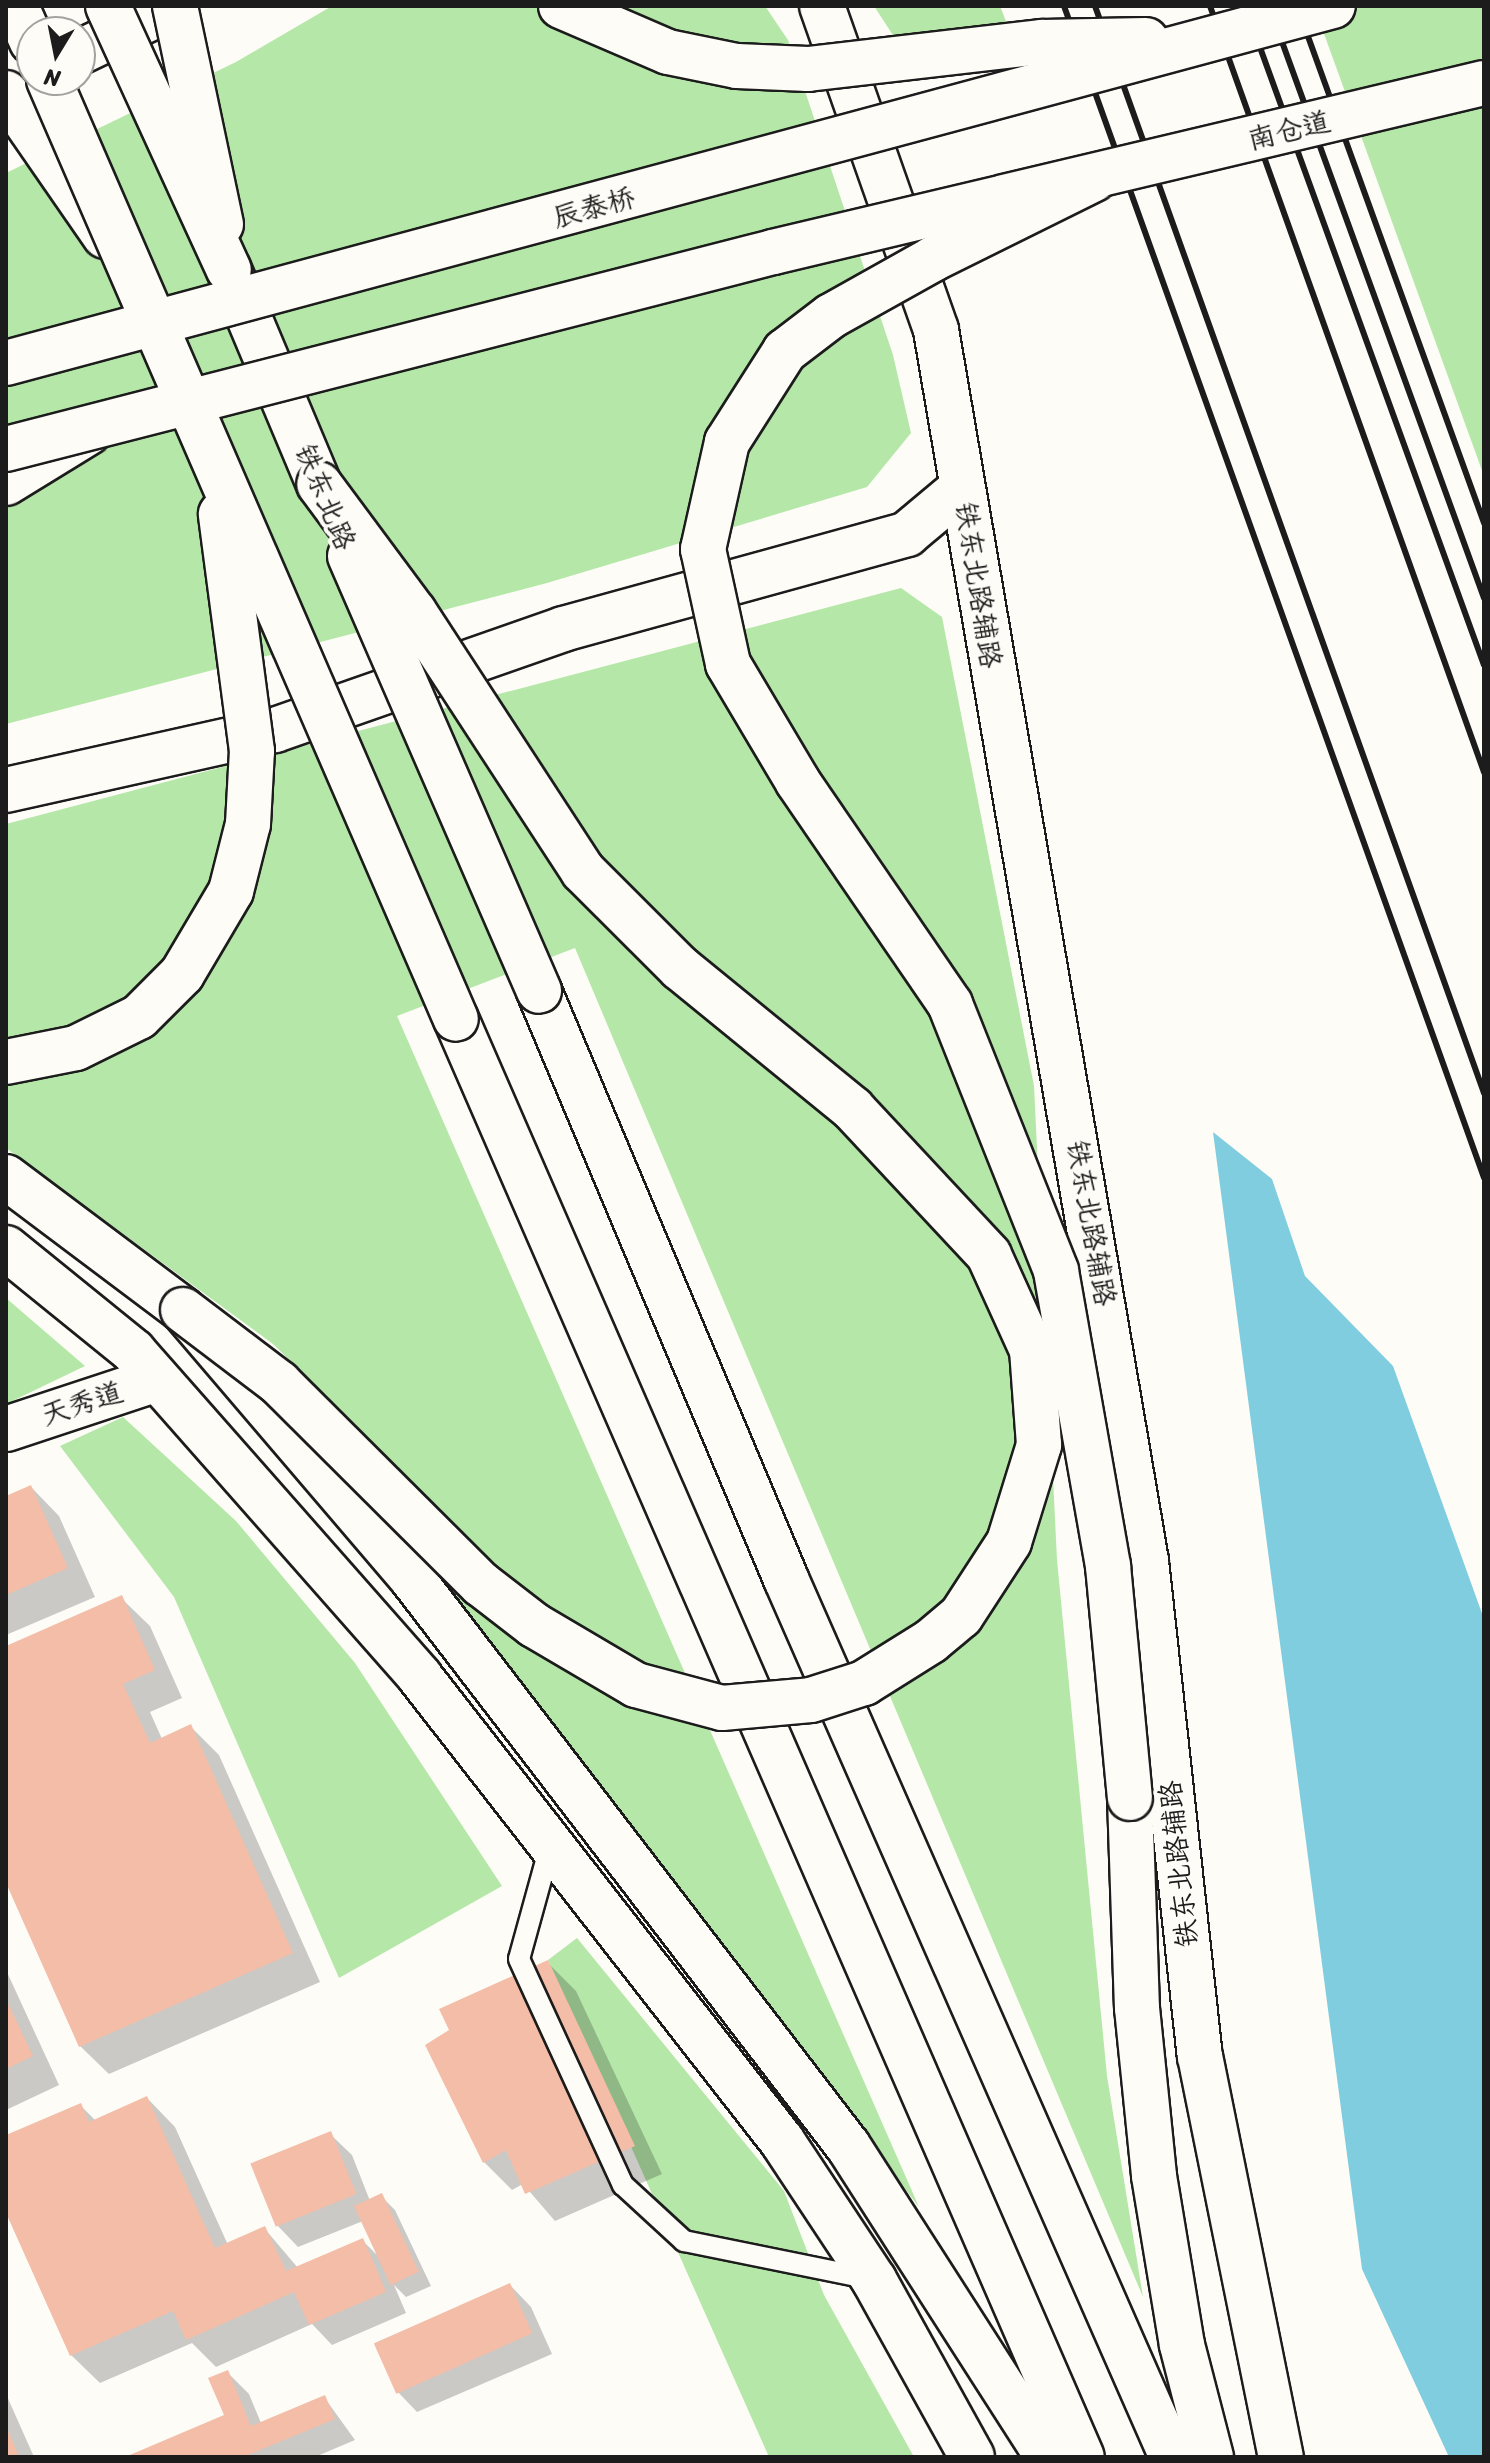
<!DOCTYPE html>
<html>
<head>
<meta charset="utf-8">
<style>
  body { margin:0 }
  #map { position:relative; width:1490px; height:2463px; overflow:hidden; background:#fdfcf7; font-family:Sriracha,"LXGW WenKai TC",sans-serif }
  div>[style] { position:absolute }
  .green>* { inset:0; background:#b5e7a8 }
  .water>* { inset:0; background:#80cde0 }
  .shadow>* { inset:0; background:#0003 }
  .building>* { inset:0; background:#f4bda7; transform-origin:0 0 }
  .roads { filter:drop-shadow(2px 0 #1c1c1c) drop-shadow(-2px 0 #1c1c1c) drop-shadow(0 2px #1c1c1c) drop-shadow(0 -2px #1c1c1c) }
  .service>* { height:20px; margin:-10px; padding:0 10px; transform-origin:10px; border-radius:10px; background:#fdfcf7 }
  .tertiary>* { height:44px; margin:-22px; padding:0 22px; transform-origin:22px; border-radius:22px; background:#fdfcf7 }
  .trunk>* { height:44px; margin:-22px; padding:0 22px; transform-origin:22px; border-radius:22px; background:#fdfcf7 }
  .rail>* { height:6px; margin:-3px; padding:0 3px; transform-origin:3px; border-radius:3px; background:#1c1c1c }
  .bridges { filter:drop-shadow(2px 0 #1c1c1c) drop-shadow(-2px 0 #1c1c1c) drop-shadow(0 2px #1c1c1c) drop-shadow(0 -2px #1c1c1c) }
  .trunk-bridge>* { height:44px; margin:-22px; padding:0 22px; transform-origin:22px; border-radius:22px; background:#fdfcf7 }
  span { translate:-50% -50%; white-space:nowrap; text-align:center; line-height:1.15; -webkit-text-stroke:8px #fdfcf7; paint-order:stroke }
  .street-label { font-size:28px; color:#1c1c1c }
  .frame { position:absolute; inset:0; border:8px solid #1c1c1c; pointer-events:none }
  .north { position:absolute; left:16px; top:16px; width:80px; height:80px; box-sizing:border-box; background:#fdfcf7; border:2px solid #a3a29f; border-radius:50%; rotate:190deg; font-size:22px; font-weight:700; line-height:32px; text-align:center; color:#1c1c1c }
  .north::after { content:''; display:block; margin:auto; width:28px; height:36px; background:#1c1c1c; clip-path:polygon(50% 0,100% 100%,50% 72%,0 100%) }
</style>
</head>
<body>
<div id="map">
  <div class="green">
    <i style="clip-path:polygon(332px 6px,765px 6px,788px 40px,893px 355px,911px 433px,867px 487px,547px 583px,6px 724px,6px 173px,236px 62px)"></i>
    <i style="clip-path:polygon(874px 6px,1000px 6px,1007px 24px,900px 46px)"></i>
    <i style="clip-path:polygon(1314px 6px,1484px 6px,1484px 476px)"></i>
    <i style="clip-path:polygon(901px 588px,942px 617px,1034px 1086px,1057px 1560px,1107px 2076px,1143px 2297px,575px 948px,397px 1016px,919px 2207px,476px 1629px,357px 1426px,273px 1344px,6px 1148px,6px 824px)"></i>
    <i style="clip-path:polygon(6px 1298px,85px 1366px,6px 1404px)"></i>
    <i style="clip-path:polygon(123px 1417px,236px 1521px,355px 1663px,502px 1886px,339px 1978px,174px 1597px,60px 1446px)"></i>
    <i style="clip-path:polygon(577px 1938px,784px 2191px,824px 2295px,914px 2457px,769px 2457px,548px 1960px)"></i>
  </div>
  <div class="water">
    <i style="clip-path:polygon(1213px 1132px,1272px 1179px,1305px 1276px,1393px 1366px,1484px 1619px,1484px 2457px,1449px 2457px,1362px 2269px)"></i>
  </div>
  <div class="shadow">
    <i style="clip-path:polygon(31px 1487px,59px 1516px,95px 1597px,6px 1635px,6px 1498px)"></i>
    <i style="clip-path:polygon(121px 1598px,150px 1626px,182px 1698px,150px 1712px,162px 1739px,191px 1727px,219px 1755px,320px 1982px,109px 2074px,80px 2046px,6px 1878px,6px 1649px)"></i>
    <i style="clip-path:polygon(547px 1962px,576px 1991px,662px 2174px,555px 2221px,523px 2184px,512px 2190px,484px 2162px,452px 2031px)"></i>
    <i style="clip-path:polygon(6px 1970px,59px 2085px,6px 2110px)"></i>
    <i style="clip-path:polygon(147px 2098px,175px 2127px,228px 2245px,265px 2229px,298px 2268px,362px 2240px,380px 2258px,363px 2221px,298px 2247px,277px 2225px,330px 2134px,352px 2155px,370px 2201px,381px 2196px,395px 2210px,431px 2286px,406px 2297px,394px 2285px,406px 2313px,332px 2345px,312px 2324px,216px 2367px,192px 2343px,100px 2383px,71px 2355px,6px 2208px,6px 2138px,80px 2105px,96px 2121px)"></i>
    <i style="clip-path:polygon(510px 2285px,531px 2307px,552px 2354px,417px 2412px,396px 2390px,375px 2343px)"></i>
    <i style="clip-path:polygon(227px 2372px,249px 2394px,261px 2423px,324px 2397px,355px 2440px,315px 2457px,130px 2457px,227px 2417px)"></i>
    <i style="clip-path:polygon(6px 2394px,34px 2457px,6px 2457px)"></i>
  </div>
  <div class="building">
    <i style="clip-path:polygon(31px 1485px,68px 1568px,6px 1595px,6px 1496px)"></i>
    <i style="clip-path:polygon(122px 1595px,155px 1670px,123px 1684px,150px 1743px,191px 1724px,293px 1953px,79px 2047px,6px 1883px,6px 1646px)"></i>
    <i style="clip-path:polygon(548px 1960px,635px 2146px,525px 2194px,506px 2150px,483px 2163px,425px 2045px,449px 2030px,439px 2009px)"></i>
    <i style="clip-path:polygon(6px 1999px,33px 2056px,6px 2069px)"></i>
    <i style="clip-path:polygon(147px 2096px,215px 2248px,265px 2226px,286px 2271px,363px 2238px,386px 2292px,309px 2325px,294px 2292px,186px 2340px,173px 2311px,70px 2356px,6px 2213px,6px 2135px,81px 2103px,89px 2122px)"></i>
    <i style="left:331px;top:2131px;width:68px;height:87px;rotate:68deg"></i>
    <i style="left:382px;top:2193px;width:87px;height:31px;rotate:65deg"></i>
    <i style="left:510px;top:2283px;width:55px;height:149px;rotate:66deg"></i>
    <i style="clip-path:polygon(228px 2370px,251px 2426px,325px 2395px,335px 2419px,243px 2457px,125px 2457px,224px 2415px,208px 2378px)"></i>
    <i style="clip-path:polygon(6px 2426px,18px 2454px,13px 2457px,6px 2457px)"></i>
  </div>
  <div class="roads">
    <div class="service">
      <i style="left:551px;top:1843px;width:120px;rotate:105.4deg"></i>
      <i style="left:519px;top:1959px;width:249px;rotate:65.3deg"></i>
      <i style="left:623px;top:2185px;width:83px;rotate:42.6deg"></i>
      <i style="left:684px;top:2241px;width:191px;rotate:11.5deg"></i>
    </div>
    <div class="tertiary">
      <i style="left:822px;top:6px;width:343px;rotate:70.6deg"></i>
      <i style="left:936px;top:330px;width:1249px;rotate:80.32deg"></i>
      <i style="left:1146px;top:1561px;width:498px;rotate:83.8deg"></i>
      <i style="left:1200px;top:2056px;width:409px;rotate:78.6deg"></i>
      <i style="left:80px;top:52px;width:106px;rotate:-25.8deg"></i>
      <i style="left:6px;top:790px;width:276px;rotate:-12.6deg"></i>
      <i style="left:275px;top:730px;width:305px;rotate:-19.3deg"></i>
      <i style="left:563px;top:629px;width:357px;rotate:-15.4deg"></i>
      <i style="left:907px;top:534px;width:72px;rotate:-39.9deg"></i>
      <i style="left:6px;top:1429px;width:159px;rotate:-18.3deg"></i>
    </div>
    <div class="trunk">
      <i style="left:16px;top:6px;width:39px;rotate:66deg"></i>
      <i style="left:6px;top:93px;width:174px;rotate:55.3deg"></i>
      <i style="left:229px;top:270px;width:232px;rotate:67.2deg"></i>
      <i style="left:6px;top:483px;width:97px;rotate:-31.6deg"></i>
      <i style="left:539px;top:991px;width:638px;rotate:67.21deg"></i>
      <i style="left:786px;top:1579px;width:959px;rotate:66.27deg"></i>
      <i style="left:456px;top:1019px;width:1568px;rotate:66.48deg"></i>
      <i style="left:6px;top:1177px;width:221px;rotate:36.9deg"></i>
      <i style="left:183px;top:1310px;width:351px;rotate:49.5deg"></i>
      <i style="left:411px;top:1577px;width:717px;rotate:52.48deg"></i>
      <i style="left:848px;top:2146px;width:370px;rotate:57.3deg"></i>
      <i style="left:6px;top:1248px;width:164px;rotate:39deg"></i>
      <i style="left:133px;top:1351px;width:434px;rotate:48.6deg"></i>
      <i style="left:420px;top:1677px;width:589px;rotate:52.04deg"></i>
      <i style="left:782px;top:2141px;width:167px;rotate:56.5deg"></i>
      <i style="left:874px;top:2280px;width:202px;rotate:61deg"></i>
      <i style="left:1130px;top:1798px;width:210px;rotate:88.1deg"></i>
      <i style="left:1137px;top:2008px;width:169px;rotate:84.2deg"></i>
      <i style="left:1154px;top:2176px;width:171px;rotate:80.6deg"></i>
      <i style="left:1182px;top:2345px;width:116px;rotate:75.5deg"></i>
    </div>
  </div>
  <div class="rail">
    <i style="left:1064px;top:6px;width:1245px;rotate:70.28deg"></i>
    <i style="left:1095px;top:6px;width:1155px;rotate:70.31deg"></i>
    <i style="left:1210px;top:6px;width:814px;rotate:70.32deg"></i>
    <i style="left:1245px;top:6px;width:701px;rotate:70.07deg"></i>
    <i style="left:1269px;top:6px;width:630px;rotate:70.04deg"></i>
    <i style="left:1297px;top:6px;width:550px;rotate:70.11deg"></i>
  </div>
  <div class="bridges">
    <div class="trunk-bridge">
      <i style="left:108px;top:6px;width:290px;rotate:65.4deg"></i>
      <i style="left:175px;top:6px;width:223px;rotate:78.1deg"></i>
      <i style="left:561px;top:6px;width:116px;rotate:23.3deg"></i>
      <i style="left:668px;top:52px;width:70px;rotate:11.5deg"></i>
      <i style="left:737px;top:66px;width:71px;rotate:2.4deg"></i>
      <i style="left:808px;top:69px;width:236px;rotate:-6.6deg"></i>
      <i style="left:1042px;top:42px;width:104px;rotate:-1.1deg"></i>
      <i style="left:49px;top:80px;width:1023px;rotate:66.57deg"></i>
      <i style="left:1094px;top:179px;width:180px;rotate:153.6deg"></i>
      <i style="left:933px;top:259px;width:117px;rotate:150.8deg"></i>
      <i style="left:831px;top:316px;width:58px;rotate:142.7deg"></i>
      <i style="left:785px;top:351px;width:108px;rotate:122.5deg"></i>
      <i style="left:727px;top:442px;width:110px;rotate:102.6deg"></i>
      <i style="left:703px;top:549px;width:118px;rotate:77.7deg"></i>
      <i style="left:728px;top:664px;width:137px;rotate:59.3deg"></i>
      <i style="left:798px;top:782px;width:269px;rotate:55.6deg"></i>
      <i style="left:950px;top:1004px;width:287px;rotate:68.3deg"></i>
      <i style="left:1056px;top:1271px;width:300px;rotate:80deg"></i>
      <i style="left:1108px;top:1566px;width:233px;rotate:84.6deg"></i>
      <i style="left:6px;top:363px;width:1374px;rotate:-15.06deg"></i>
      <i style="left:6px;top:449px;width:792px;rotate:-14.4deg"></i>
      <i style="left:773px;top:252px;width:731px;rotate:-13.37deg"></i>
      <i style="left:350px;top:556px;width:474px;rotate:66.5deg"></i>
      <i style="left:6px;top:1062px;width:71px;rotate:-11.3deg"></i>
      <i style="left:76px;top:1048px;width:70px;rotate:-26.2deg"></i>
      <i style="left:139px;top:1017px;width:61px;rotate:-45deg"></i>
      <i style="left:182px;top:974px;width:96px;rotate:-59.4deg"></i>
      <i style="left:231px;top:891px;width:69px;rotate:-75.8deg"></i>
      <i style="left:248px;top:824px;width:73px;rotate:-86.9deg"></i>
      <i style="left:252px;top:751px;width:239px;rotate:-97.5deg"></i>
      <i style="left:183px;top:1310px;width:121px;rotate:37.2deg"></i>
      <i style="left:279px;top:1383px;width:285px;rotate:44.9deg"></i>
      <i style="left:481px;top:1584px;width:67px;rotate:37.7deg"></i>
      <i style="left:534px;top:1625px;width:118px;rotate:30.5deg"></i>
      <i style="left:636px;top:1685px;width:89px;rotate:15deg"></i>
      <i style="left:722px;top:1708px;width:89px;rotate:-5.1deg"></i>
      <i style="left:811px;top:1700px;width:56px;rotate:-17.8deg"></i>
      <i style="left:864px;top:1683px;width:79px;rotate:-32.1deg"></i>
      <i style="left:931px;top:1641px;width:39px;rotate:-40deg"></i>
      <i style="left:961px;top:1616px;width:88px;rotate:-57deg"></i>
      <i style="left:1009px;top:1542px;width:102px;rotate:-72.8deg"></i>
      <i style="left:1039px;top:1445px;width:95px;rotate:-94.2deg"></i>
      <i style="left:1032px;top:1350px;width:104px;rotate:-114.4deg"></i>
      <i style="left:989px;top:1255px;width:200px;rotate:-133deg"></i>
      <i style="left:853px;top:1109px;width:223px;rotate:-140.8deg"></i>
      <i style="left:680px;top:968px;width:137px;rotate:-135deg"></i>
      <i style="left:583px;top:871px;width:309px;rotate:-123.1deg"></i>
      <i style="left:414px;top:612px;width:159px;rotate:-126.6deg"></i>
    </div>
  </div>
  <div class="street-label">
    <span style="left:1289px;top:131px;rotate:-14deg">南仓道</span>
    <span style="left:594px;top:208px;rotate:-15deg">辰泰桥</span>
    <span style="left:325px;top:497px;rotate:67deg">铁东北路</span>
    <span style="left:978px;top:585px;rotate:81deg">铁东北路辅路</span>
    <span style="left:1091px;top:1223px;rotate:80deg">铁东北路辅路</span>
    <span style="left:82px;top:1404px;rotate:-18deg">天秀道</span>
    <span style="left:1179px;top:1864px;rotate:-96deg">铁东北路辅路</span>
  </div>
  <div class="frame"></div>
  <div class="north">N</div>
</div>
</body>
</html>
